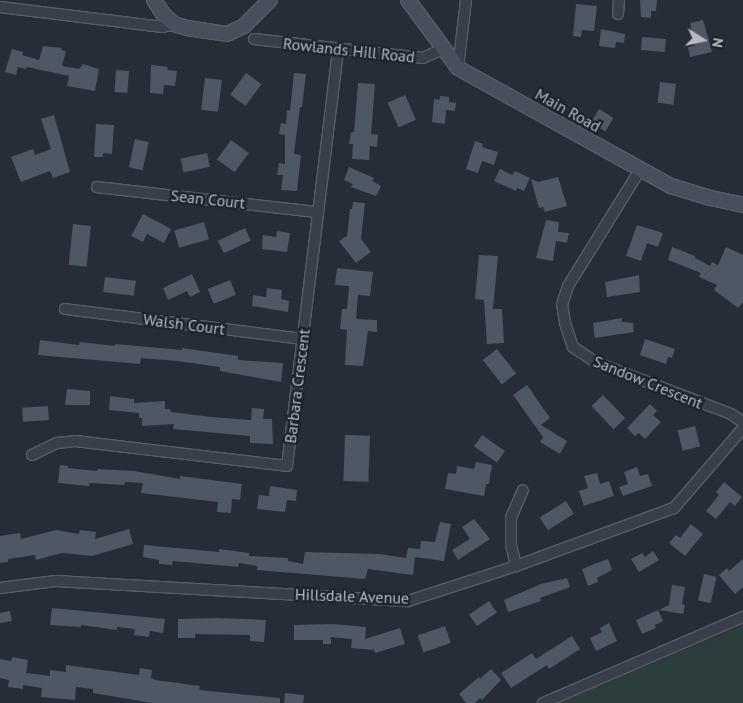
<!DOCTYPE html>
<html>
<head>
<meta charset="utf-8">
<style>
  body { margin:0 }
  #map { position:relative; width:743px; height:703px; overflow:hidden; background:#262d39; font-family:"PT Sans",sans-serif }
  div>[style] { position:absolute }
  .green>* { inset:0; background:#2c3d3e }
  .building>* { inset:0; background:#4e5764; transform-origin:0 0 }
  .roads { filter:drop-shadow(1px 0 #575d67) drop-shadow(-1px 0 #575d67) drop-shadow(0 1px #575d67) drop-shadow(0 -1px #575d67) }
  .street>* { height:10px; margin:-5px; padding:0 5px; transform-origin:5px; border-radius:5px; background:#393f4a }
  .secondary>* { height:14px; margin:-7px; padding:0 7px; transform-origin:7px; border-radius:7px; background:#484e5c }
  span { translate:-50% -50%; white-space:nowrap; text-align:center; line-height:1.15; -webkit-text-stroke:5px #1e242e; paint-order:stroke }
  .street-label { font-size:16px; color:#b5bac5 }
  .north { position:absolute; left:678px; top:15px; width:50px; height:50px; -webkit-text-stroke:4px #1e242e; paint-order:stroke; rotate:100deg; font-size:14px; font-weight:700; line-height:20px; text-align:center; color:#b5bac5 }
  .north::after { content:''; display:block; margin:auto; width:18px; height:22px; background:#b5bac5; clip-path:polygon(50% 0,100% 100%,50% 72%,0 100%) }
</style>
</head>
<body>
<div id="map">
  <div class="green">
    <i style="clip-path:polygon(743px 625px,743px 703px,559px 703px)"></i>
  </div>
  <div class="building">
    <i style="clip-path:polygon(640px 0,657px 0,656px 11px,651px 11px,651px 18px,641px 17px)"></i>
    <i style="clip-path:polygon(576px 4px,597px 6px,594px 31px,582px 30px,581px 37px,573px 36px)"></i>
    <i style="clip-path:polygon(703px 20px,712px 52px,690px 57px,688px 47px,695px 46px,690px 23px)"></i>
    <i style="clip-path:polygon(601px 29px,625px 34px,624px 43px,616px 42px,615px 48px,599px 46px)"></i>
    <i style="left:642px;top:37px;width:24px;height:13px;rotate:5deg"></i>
    <i style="clip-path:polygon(43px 46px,62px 48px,61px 50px,66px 51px,62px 66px,79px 69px,83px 64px,99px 69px,95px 91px,67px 86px,69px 76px,27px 67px,26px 69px,18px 67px,16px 75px,5px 72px,12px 49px,23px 52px,22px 55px,39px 60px)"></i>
    <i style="clip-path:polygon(151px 65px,168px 67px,167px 70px,177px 71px,175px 86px,164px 85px,163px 94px,150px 93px)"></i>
    <i style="left:116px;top:70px;width:13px;height:22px;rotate:4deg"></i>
    <i style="left:246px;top:73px;width:19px;height:27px;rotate:36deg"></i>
    <i style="clip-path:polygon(294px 73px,306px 74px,302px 107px,300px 107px,294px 154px,301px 155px,297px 191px,281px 190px,283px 175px,277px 175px,279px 163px,285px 164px,285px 135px,279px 134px,281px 123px,286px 124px,287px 110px,290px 111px)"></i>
    <i style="left:205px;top:78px;width:17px;height:32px;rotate:7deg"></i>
    <i style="left:660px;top:82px;width:16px;height:21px;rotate:7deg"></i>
    <i style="clip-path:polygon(358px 83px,375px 84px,371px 134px,378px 135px,377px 147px,370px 146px,369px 160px,352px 159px,353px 144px,349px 144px,351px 132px,354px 132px)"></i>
    <i style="left:405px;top:95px;width:27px;height:19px;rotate:66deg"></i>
    <i style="clip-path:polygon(440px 96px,449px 97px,449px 102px,456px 103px,455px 111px,446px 110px,445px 124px,432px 122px,434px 99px,439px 100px)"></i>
    <i style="left:599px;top:109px;width:17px;height:16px;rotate:31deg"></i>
    <i style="clip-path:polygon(54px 115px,70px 172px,53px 178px,50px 171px,21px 182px,11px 157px,33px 149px,35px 155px,51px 149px,41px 119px)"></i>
    <i style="clip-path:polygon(96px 124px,114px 125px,112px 154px,103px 153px,103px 157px,94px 157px)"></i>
    <i style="left:135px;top:139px;width:14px;height:29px;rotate:12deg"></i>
    <i style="left:231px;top:140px;width:22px;height:24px;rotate:36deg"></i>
    <i style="clip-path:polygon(475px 141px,483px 144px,482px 147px,498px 152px,494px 165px,482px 161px,478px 173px,466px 169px)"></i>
    <i style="left:207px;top:153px;width:14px;height:27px;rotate:78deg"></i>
    <i style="clip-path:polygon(349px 167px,374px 178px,372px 181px,381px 186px,376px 196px,351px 187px,353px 184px,344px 180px)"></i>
    <i style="clip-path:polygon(500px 169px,512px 175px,515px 171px,530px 178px,524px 191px,517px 188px,516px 191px,494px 181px)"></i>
    <i style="clip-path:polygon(558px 177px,567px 206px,545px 212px,543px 207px,539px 208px,531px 179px,538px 182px)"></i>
    <i style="clip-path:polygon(353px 202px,365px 203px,361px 239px,371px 252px,356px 263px,339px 241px,347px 236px,350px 209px,352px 209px)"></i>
    <i style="clip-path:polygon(143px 214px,171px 229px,164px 243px,147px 234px,143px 242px,131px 236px)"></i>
    <i style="clip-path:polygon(546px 220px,559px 222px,558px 232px,569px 233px,567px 243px,556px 241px,553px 261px,536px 258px)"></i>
    <i style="left:204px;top:222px;width:18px;height:31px;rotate:74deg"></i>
    <i style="left:73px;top:224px;width:18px;height:41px;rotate:6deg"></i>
    <i style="clip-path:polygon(637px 225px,663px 233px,658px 247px,647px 243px,641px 261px,626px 256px)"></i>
    <i style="left:245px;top:228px;width:14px;height:30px;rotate:65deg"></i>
    <i style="clip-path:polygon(277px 231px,290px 233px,287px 252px,262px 249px,263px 235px,276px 237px)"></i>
    <i style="clip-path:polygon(672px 247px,695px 256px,695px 258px,710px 266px,712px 262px,718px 265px,726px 247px,743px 255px,743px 302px,738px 308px,714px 290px,717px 285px,699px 277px,701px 273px,668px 260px)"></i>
    <i style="clip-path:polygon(479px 255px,498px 256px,493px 309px,502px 309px,504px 343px,487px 344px,484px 300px,475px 299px)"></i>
    <i style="clip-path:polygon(337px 268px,373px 272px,370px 296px,358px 295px,356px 319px,377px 320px,377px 332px,368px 331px,363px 366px,345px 365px,347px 330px,340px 329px,342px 309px,347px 309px,349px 286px,335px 285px)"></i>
    <i style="clip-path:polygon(192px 274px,200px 292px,190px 297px,187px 291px,168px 300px,163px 288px)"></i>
    <i style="clip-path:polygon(639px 275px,640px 292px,607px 297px,605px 282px)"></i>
    <i style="left:105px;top:277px;width:31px;height:15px;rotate:7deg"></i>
    <i style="left:230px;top:280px;width:16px;height:24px;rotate:68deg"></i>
    <i style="clip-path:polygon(267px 288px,282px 290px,281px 299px,289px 301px,288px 312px,252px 306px,253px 295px,266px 297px)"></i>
    <i style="clip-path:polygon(622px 318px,622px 322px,633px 323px,634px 332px,595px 338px,593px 323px)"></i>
    <i style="clip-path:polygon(645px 339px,675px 349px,672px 358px,668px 357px,666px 364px,640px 355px)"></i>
    <i style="clip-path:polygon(40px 340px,79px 345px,80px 342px,115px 346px,115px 344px,182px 350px,182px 348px,238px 356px,238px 360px,283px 363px,281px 382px,220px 371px,220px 367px,177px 361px,141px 358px,140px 364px,38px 355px)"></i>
    <i style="left:497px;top:349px;width:31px;height:18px;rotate:52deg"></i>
    <i style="clip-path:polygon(527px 385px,550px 418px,541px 425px,567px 441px,560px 454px,540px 442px,543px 437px,513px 395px)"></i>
    <i style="clip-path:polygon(67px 389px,90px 391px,90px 405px,65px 405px)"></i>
    <i style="left:603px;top:395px;width:32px;height:16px;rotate:46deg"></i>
    <i style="clip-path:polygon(110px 396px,134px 399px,134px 403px,165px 401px,165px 409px,170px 409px,171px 412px,211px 417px,251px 420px,252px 408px,264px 409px,263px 419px,272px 419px,273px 444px,250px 443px,250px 436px,173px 429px,174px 424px,142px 426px,142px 418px,139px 418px,139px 413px,109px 410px)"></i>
    <i style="clip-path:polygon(650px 404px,657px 411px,653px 415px,661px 422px,645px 439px,639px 433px,635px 436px,627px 428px)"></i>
    <i style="left:48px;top:406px;width:14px;height:26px;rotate:86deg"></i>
    <i style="left:695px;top:426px;width:21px;height:18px;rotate:76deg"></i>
    <i style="left:345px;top:435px;width:25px;height:46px;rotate:2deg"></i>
    <i style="left:482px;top:435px;width:28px;height:14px;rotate:35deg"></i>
    <i style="clip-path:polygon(476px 462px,492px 465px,489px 484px,486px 484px,484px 496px,445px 489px,448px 473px,456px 474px,457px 466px,474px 469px)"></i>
    <i style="clip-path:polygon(60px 465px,68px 466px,68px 468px,97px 471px,97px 469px,134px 471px,180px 479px,180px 476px,242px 484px,240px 500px,232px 499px,231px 513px,217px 512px,218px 502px,141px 493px,143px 483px,125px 482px,124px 485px,89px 483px,89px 486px,58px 483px)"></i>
    <i style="clip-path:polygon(637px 467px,640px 476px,648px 474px,652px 486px,623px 496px,619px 487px,628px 484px,624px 472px)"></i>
    <i style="clip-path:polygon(597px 473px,600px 484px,609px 481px,614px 496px,584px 506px,579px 491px,588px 488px,584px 476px)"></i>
    <i style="clip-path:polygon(724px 482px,742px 497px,735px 506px,730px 502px,716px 519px,706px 511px,719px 495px,716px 492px)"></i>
    <i style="clip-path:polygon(270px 486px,297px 490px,296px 501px,287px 500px,285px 512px,257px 509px,259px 495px,269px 496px)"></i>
    <i style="left:566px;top:501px;width:15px;height:31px;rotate:58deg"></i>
    <i style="clip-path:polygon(474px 519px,490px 539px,458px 560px,452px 550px,470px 539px,462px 527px)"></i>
    <i style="clip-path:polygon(440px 522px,451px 524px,444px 561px,415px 557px,413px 575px,368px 569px,365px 579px,257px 570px,257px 566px,239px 563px,238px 567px,173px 561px,172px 565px,159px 564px,159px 560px,143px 557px,144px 545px,219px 552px,219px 549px,249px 553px,249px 556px,288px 558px,288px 561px,303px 564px,305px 552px,379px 554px,406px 558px,408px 548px,420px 549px,421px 541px,435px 542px)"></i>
    <i style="clip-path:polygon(691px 524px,703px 534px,685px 556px,669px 543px,676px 535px,680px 538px)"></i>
    <i style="clip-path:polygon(129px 529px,133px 544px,92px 556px,62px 553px,36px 560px,35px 555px,8px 559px,8px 562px,0 563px,0 536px,20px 533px,21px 539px,56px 530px,79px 534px,80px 530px,96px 532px,95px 539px)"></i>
    <i style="clip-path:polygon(653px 551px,659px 560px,639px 572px,631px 559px,642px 553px,645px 557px)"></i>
    <i style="clip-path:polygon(608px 559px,612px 570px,597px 578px,598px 582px,588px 586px,582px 569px)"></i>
    <i style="clip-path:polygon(743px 559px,743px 587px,735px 594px,719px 575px,727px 568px,729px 571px)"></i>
    <i style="left:704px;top:574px;width:13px;height:27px;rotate:13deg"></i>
    <i style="clip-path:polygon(567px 578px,570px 587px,540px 598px,541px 601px,508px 612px,504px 600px,541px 584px)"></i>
    <i style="clip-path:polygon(672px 585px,685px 587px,682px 604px,685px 605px,683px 614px,659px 610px,669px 605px)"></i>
    <i style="left:489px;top:601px;width:14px;height:24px;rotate:56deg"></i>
    <i style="clip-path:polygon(52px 608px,165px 619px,163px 633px,150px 631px,149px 637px,134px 635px,135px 629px,117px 627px,117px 630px,81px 625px,81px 627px,50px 625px)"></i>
    <i style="clip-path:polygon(658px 610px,663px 621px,655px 625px,656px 628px,642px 634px,636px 620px)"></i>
    <i style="clip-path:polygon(10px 611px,12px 621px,0 623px,0 613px)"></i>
    <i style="clip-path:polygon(216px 618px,266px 620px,264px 642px,250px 641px,250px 635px,195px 634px,195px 638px,178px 638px,178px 619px)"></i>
    <i style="clip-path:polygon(609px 623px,617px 641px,596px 651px,590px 638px,602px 632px,600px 628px)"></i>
    <i style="clip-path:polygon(333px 624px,366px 627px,365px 639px,400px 628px,405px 644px,375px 653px,374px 650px,351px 648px,352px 639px,331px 637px,331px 644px,323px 644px,323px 640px,294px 640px,294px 625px)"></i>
    <i style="left:445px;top:626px;width:18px;height:29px;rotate:71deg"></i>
    <i style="clip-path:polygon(572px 636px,580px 649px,549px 669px,547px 665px,511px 688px,501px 673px,532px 653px,536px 659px)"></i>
    <i style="clip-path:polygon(12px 657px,28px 660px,26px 673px,50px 676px,50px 670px,66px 672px,66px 665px,139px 675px,140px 668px,152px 670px,151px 678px,155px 680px,200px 686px,199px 690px,280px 698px,280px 703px,152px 703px,93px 693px,93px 689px,76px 687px,75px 700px,41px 697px,42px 688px,23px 685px,23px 689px,8px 687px,9px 680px,0 678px,0 659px,11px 661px)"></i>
    <i style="clip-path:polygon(491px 669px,501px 680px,482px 700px,480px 698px,475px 703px,466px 703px,459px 694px,479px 677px,480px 679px)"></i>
    <i style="clip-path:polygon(285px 693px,304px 695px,303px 703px,284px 703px)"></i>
  </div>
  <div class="roads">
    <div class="street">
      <i style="left:0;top:7px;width:164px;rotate:7deg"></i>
      <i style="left:163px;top:27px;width:11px;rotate:-15deg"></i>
      <i style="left:618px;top:14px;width:14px;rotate:-86deg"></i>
      <i style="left:254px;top:39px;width:170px;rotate:6.4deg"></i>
      <i style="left:423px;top:58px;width:21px;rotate:-25deg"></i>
      <i style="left:458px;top:68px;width:68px;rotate:-83.3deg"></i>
      <i style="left:640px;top:170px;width:137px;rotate:121.8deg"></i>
      <i style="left:568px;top:286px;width:19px;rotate:108deg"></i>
      <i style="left:562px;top:304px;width:19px;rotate:81deg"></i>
      <i style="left:565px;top:323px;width:25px;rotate:72deg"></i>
      <i style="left:573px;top:347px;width:27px;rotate:34deg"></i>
      <i style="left:595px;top:362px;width:146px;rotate:20.9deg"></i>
      <i style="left:731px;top:414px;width:14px;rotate:34deg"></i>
      <i style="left:97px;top:187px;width:222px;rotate:6.5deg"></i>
      <i style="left:65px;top:309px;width:239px;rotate:7.2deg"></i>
      <i style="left:32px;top:455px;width:28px;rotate:-26deg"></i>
      <i style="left:57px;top:443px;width:18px;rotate:-6deg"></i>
      <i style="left:75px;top:441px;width:213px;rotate:6.7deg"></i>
      <i style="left:287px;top:466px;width:421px;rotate:-83deg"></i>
      <i style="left:516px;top:566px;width:22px;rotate:-103deg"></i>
      <i style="left:511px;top:545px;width:27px;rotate:-90deg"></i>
      <i style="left:511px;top:518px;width:30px;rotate:-67deg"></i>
      <i style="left:0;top:588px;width:56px;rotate:-7.1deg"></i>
      <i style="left:56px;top:581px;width:353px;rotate:3.3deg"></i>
      <i style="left:408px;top:601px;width:114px;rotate:-18deg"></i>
      <i style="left:516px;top:566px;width:168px;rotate:-20.2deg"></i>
      <i style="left:674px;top:508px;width:106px;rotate:-49.2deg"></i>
      <i style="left:543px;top:703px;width:218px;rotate:-23.3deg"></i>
    </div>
    <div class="secondary">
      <i style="left:154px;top:0;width:17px;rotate:57deg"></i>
      <i style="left:163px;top:14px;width:15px;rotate:42deg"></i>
      <i style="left:174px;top:24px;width:14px;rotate:17deg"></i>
      <i style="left:187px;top:28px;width:40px;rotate:8.5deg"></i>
      <i style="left:227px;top:34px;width:19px;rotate:-25deg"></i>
      <i style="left:244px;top:26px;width:37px;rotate:-45deg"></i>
      <i style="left:408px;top:0;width:84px;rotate:53.7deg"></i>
      <i style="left:458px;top:68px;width:244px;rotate:29deg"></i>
      <i style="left:671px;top:186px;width:37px;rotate:17deg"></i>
      <i style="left:706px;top:197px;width:38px;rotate:12deg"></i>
    </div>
  </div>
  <div class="street-label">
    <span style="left:349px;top:50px;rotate:6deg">Rowlands Hill Road</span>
    <span style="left:568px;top:110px;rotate:29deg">Main Road</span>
    <span style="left:208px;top:199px;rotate:6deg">Sean Court</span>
    <span style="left:184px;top:324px;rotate:7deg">Walsh Court</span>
    <span style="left:648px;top:382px;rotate:22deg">Sandow Crescent</span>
    <span style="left:297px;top:386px;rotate:-83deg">Barbara Crescent</span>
    <span style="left:352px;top:596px;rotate:2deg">Hillsdale Avenue</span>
  </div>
  <div class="north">N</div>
</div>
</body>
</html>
